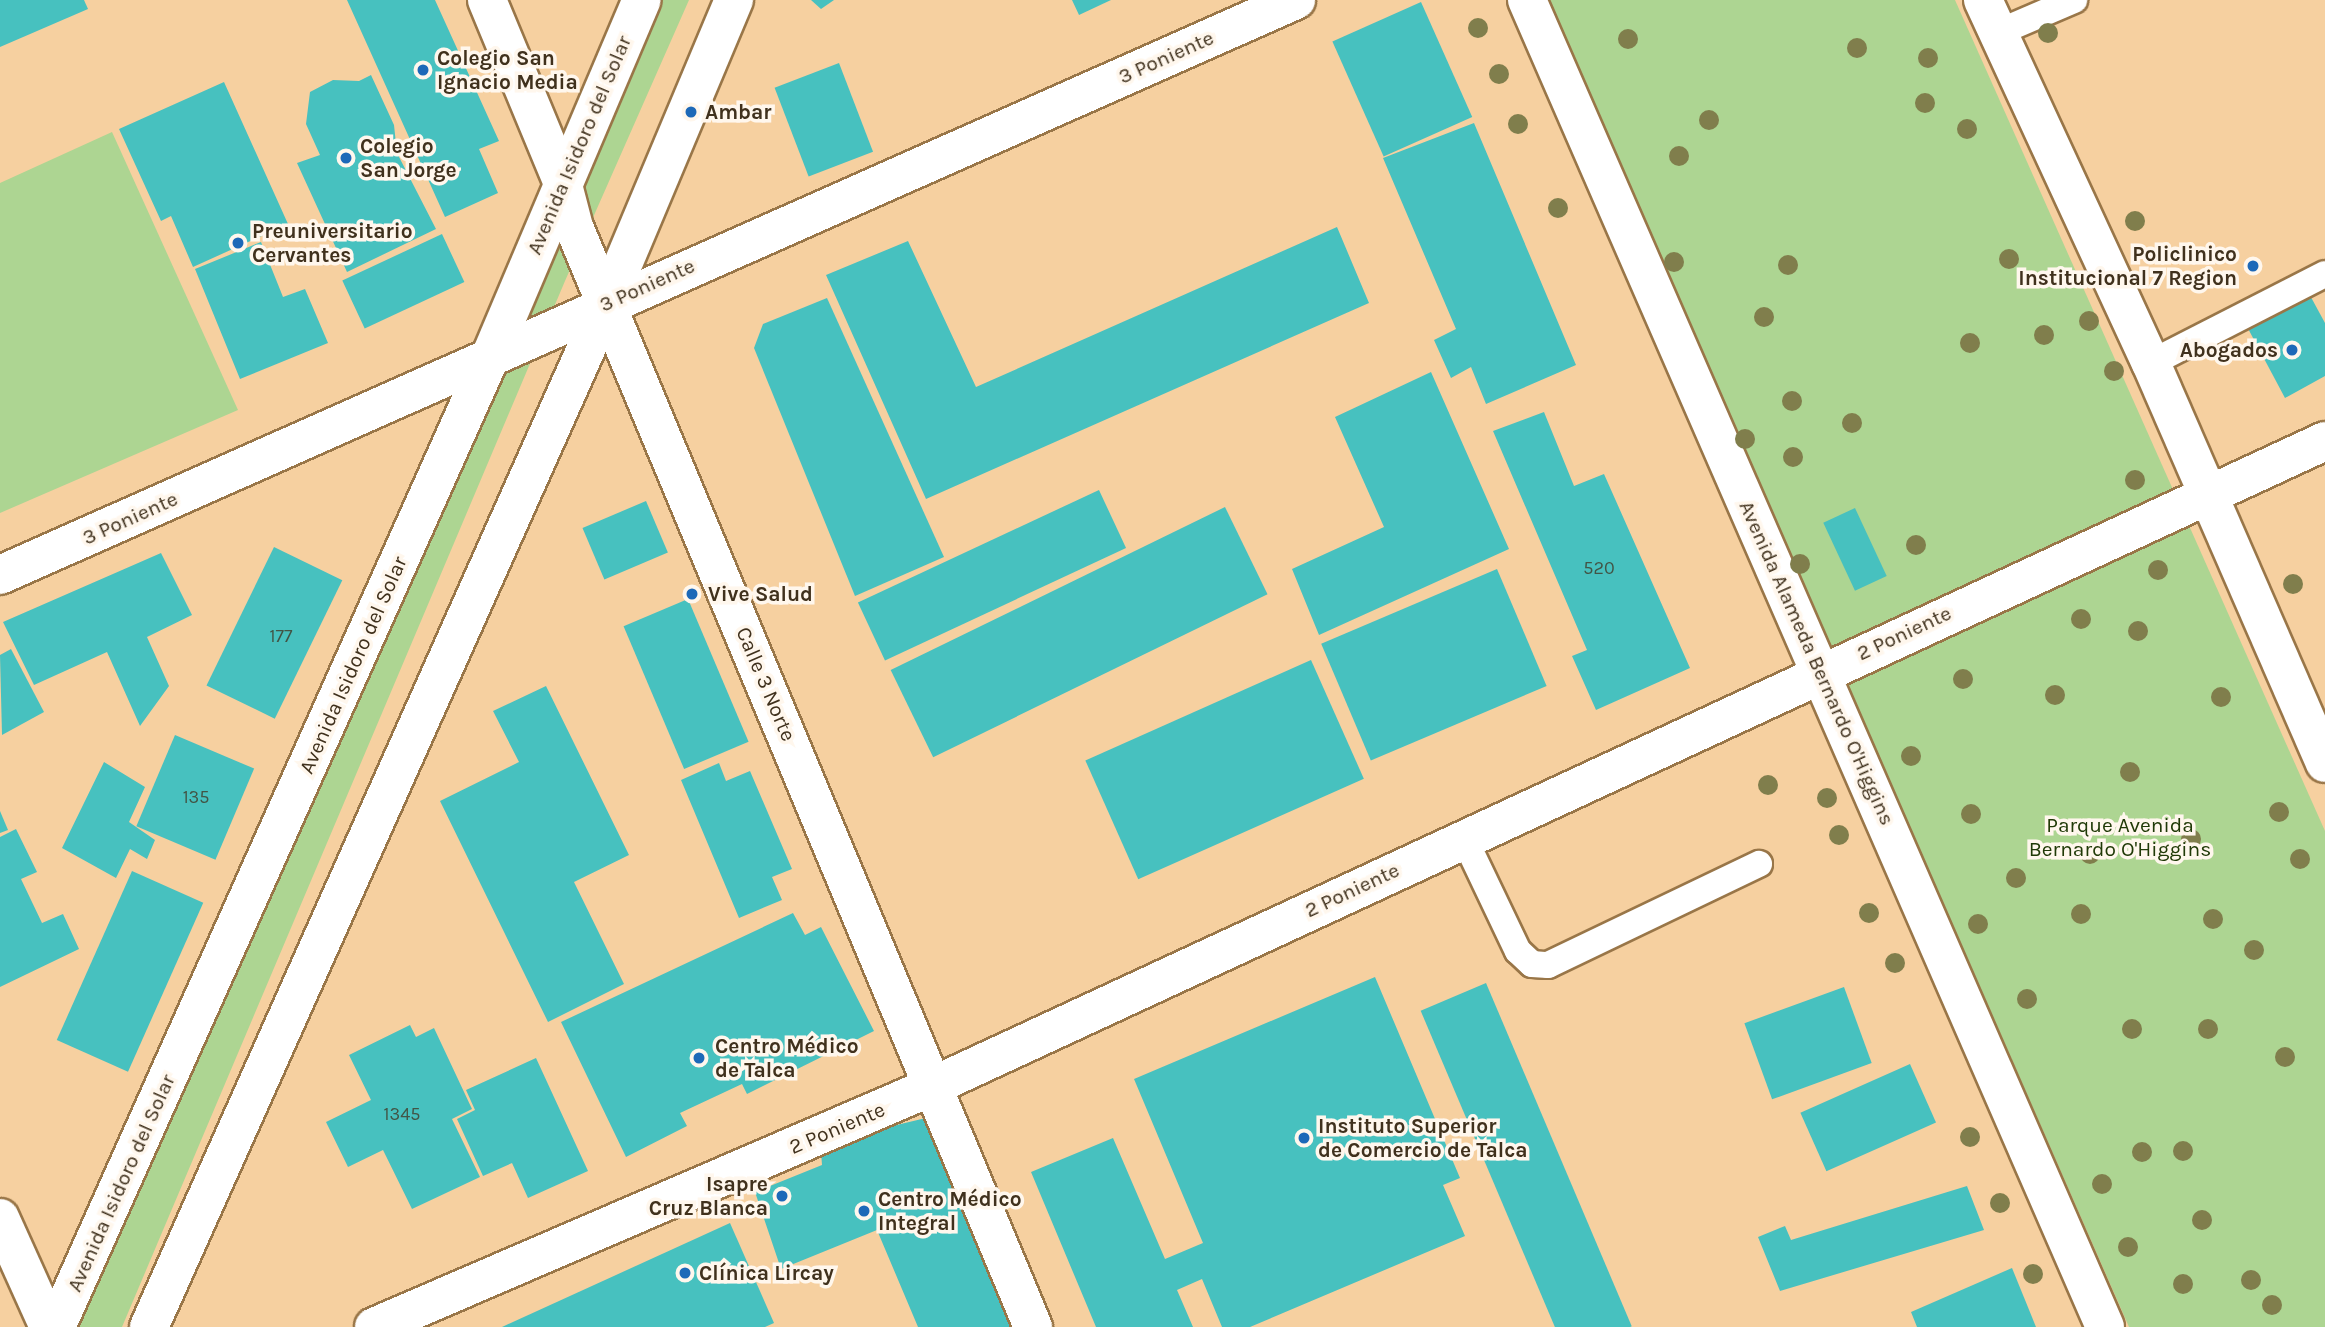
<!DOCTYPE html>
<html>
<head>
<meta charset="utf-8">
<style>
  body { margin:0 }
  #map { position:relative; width:2325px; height:1327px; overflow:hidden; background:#f6d0a0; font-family:Karla,sans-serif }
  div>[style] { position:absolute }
  .green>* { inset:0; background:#add592 }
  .building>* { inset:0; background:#47c1bf; transform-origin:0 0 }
  .roads { filter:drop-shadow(2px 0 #997648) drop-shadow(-2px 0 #997648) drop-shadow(0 2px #997648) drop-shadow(0 -2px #997648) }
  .lane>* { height:26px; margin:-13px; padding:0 13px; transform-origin:13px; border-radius:13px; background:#fff }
  .street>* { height:38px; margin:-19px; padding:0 19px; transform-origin:19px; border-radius:19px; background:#fff }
  .secondary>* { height:38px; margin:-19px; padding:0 19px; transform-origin:19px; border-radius:19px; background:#fff }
  .primary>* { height:38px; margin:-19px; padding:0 19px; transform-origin:19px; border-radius:19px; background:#fff }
  .trees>* { width:20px; height:20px; margin:-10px; border-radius:50%; background:#807e4c }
  .dots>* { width:19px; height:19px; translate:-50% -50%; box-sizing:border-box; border:4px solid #fff7ed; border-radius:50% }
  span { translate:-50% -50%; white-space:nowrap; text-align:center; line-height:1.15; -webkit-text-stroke:7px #fff7ed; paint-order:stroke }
  .number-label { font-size:18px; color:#425546 }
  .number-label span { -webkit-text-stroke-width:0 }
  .street-label { font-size:21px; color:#40311d }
  .poi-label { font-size:21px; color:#40311d; font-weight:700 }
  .left { translate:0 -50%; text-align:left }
  .right { translate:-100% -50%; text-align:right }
  .park-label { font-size:21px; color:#203a07 }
</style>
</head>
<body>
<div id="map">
  <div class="green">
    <i style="clip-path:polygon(656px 0,689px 0,565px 281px,122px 1327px,76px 1327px)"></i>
    <i style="clip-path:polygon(1547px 0,1955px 0,2325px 831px,2325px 1327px,2129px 1327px)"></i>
    <i style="clip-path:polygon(112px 132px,238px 410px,0 513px,0 183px)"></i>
  </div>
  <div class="building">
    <i style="clip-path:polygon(0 0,84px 0,88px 9px,0 47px)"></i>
    <i style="clip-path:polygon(347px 0,435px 0,499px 141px,479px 149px,498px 193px,445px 217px)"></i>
    <i style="clip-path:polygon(811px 0,834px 0,821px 9px)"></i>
    <i style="clip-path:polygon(1072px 0,1111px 0,1079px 15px)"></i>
    <i style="left:1421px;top:2px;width:126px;height:97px;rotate:66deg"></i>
    <i style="left:839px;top:63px;width:95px;height:69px;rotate:69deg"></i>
    <i style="clip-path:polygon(371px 75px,394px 125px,397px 153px,436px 229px,347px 272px,297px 163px,320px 155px,306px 124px,310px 92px,333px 80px,359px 81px)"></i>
    <i style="clip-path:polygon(224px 82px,288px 224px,193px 267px,171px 216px,161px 221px,119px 129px)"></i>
    <i style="clip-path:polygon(1474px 123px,1576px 365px,1486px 404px,1471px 367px,1451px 378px,1434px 340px,1456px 329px,1383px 158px)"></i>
    <i style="clip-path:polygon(1337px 227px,1369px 303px,926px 499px,826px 275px,908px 241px,976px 387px)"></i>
    <i style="left:442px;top:234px;width:53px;height:110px;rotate:65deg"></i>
    <i style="clip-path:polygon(261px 242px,283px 297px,305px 289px,328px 343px,240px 379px,195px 269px)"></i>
    <i style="clip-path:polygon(2306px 288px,2325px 323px,2325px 376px,2285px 398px,2244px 321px)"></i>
    <i style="clip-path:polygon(827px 298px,944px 557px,855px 596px,754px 348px,763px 324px)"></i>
    <i style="clip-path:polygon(1431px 372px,1509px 549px,1319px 635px,1292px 569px,1384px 527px,1335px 417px)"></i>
    <i style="clip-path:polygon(1544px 412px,1574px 486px,1604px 474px,1690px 668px,1596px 710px,1572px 656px,1587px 650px,1493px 431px)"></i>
    <i style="left:1099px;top:490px;width:64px;height:266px;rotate:65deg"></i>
    <i style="left:646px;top:501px;width:56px;height:69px;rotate:67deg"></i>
    <i style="left:1225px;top:507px;width:97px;height:372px;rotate:64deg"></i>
    <i style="left:1855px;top:508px;width:75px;height:35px;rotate:65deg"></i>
    <i style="left:274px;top:547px;width:76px;height:154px;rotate:26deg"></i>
    <i style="clip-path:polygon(161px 553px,192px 615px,147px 637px,169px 686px,140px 726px,107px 652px,34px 685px,3px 622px)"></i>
    <i style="left:1497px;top:569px;width:127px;height:191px;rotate:67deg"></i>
    <i style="left:688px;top:599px;width:155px;height:70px;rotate:67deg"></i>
    <i style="clip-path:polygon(11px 649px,44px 712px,2px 735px,0 655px)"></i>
    <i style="left:1311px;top:660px;width:130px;height:247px;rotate:66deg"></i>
    <i style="clip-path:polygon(546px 686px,629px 855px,574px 882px,624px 984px,548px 1022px,440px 801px,519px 762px,493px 711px)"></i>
    <i style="left:175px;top:735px;width:86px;height:99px;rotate:23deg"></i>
    <i style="clip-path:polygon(104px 762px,145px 787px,129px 822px,155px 840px,147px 859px,130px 849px,116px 878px,62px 848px)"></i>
    <i style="clip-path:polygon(719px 763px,726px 781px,750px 771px,792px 869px,772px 877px,782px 900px,739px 918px,681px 780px)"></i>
    <i style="clip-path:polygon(0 811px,8px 830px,0 833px)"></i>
    <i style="clip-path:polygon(16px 829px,37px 872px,21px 879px,42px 923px,63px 914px,79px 949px,0 987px,0 837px)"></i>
    <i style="left:132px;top:871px;width:78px;height:185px;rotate:24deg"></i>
    <i style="clip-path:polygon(793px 913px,805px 935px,821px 927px,874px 1031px,747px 1094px,742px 1084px,680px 1113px,687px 1126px,626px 1157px,561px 1022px)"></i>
    <i style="clip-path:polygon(1375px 977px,1460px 1178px,1443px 1185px,1465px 1236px,1250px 1327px,1222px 1327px,1202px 1279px,1177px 1290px,1193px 1327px,1096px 1327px,1031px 1172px,1113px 1138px,1165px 1259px,1203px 1243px,1134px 1079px)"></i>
    <i style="left:1486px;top:983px;width:373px;height:71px;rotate:67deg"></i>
    <i style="left:1844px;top:987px;width:81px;height:106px;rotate:70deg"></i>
    <i style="clip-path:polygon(410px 1025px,416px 1037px,434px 1028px,472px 1109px,452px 1119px,480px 1177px,412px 1209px,383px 1150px,348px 1167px,326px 1122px,371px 1100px,349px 1055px)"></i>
    <i style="clip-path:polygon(536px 1058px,588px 1171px,528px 1198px,512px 1163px,483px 1176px,457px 1119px,475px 1110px,466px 1090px)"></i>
    <i style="left:1910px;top:1064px;width:64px;height:120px;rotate:66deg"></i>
    <i style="clip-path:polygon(930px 1117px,1012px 1327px,918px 1327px,877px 1230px,781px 1269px,755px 1192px,822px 1165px,821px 1151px,880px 1129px)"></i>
    <i style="clip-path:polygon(1967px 1186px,1984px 1230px,1780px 1291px,1758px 1237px,1785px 1226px,1791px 1240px)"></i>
    <i style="clip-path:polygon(730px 1223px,774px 1323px,765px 1327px,502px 1327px)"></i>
    <i style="clip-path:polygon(2012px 1268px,2036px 1327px,1917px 1327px,1911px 1312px)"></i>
  </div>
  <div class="roads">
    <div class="lane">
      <i style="left:1997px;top:33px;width:84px;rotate:-23.2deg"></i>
      <i style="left:2151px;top:363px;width:195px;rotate:-27.1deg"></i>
      <i style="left:1464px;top:838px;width:125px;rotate:64.5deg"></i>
      <i style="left:1518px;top:951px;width:19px;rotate:43deg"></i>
      <i style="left:1532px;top:964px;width:16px;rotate:4deg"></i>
      <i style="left:1548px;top:965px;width:234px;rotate:-25.6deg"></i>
    </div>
    <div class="street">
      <i style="left:487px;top:0;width:196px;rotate:67.5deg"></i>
      <i style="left:562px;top:181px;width:48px;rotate:75.4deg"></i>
      <i style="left:574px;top:227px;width:1192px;rotate:67.35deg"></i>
      <i style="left:0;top:575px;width:1418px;rotate:-23.93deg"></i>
      <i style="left:0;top:1218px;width:120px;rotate:65.8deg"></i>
      <i style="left:374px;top:1327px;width:609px;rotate:-23.32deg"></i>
      <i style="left:933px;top:1086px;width:1534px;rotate:-24.86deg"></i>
    </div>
    <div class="secondary">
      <i style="left:56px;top:1327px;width:1057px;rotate:-65.88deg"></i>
      <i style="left:488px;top:362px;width:393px;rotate:-67deg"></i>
      <i style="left:149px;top:1327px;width:1123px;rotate:-65.92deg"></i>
      <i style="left:607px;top:302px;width:328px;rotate:-67.2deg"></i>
    </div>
    <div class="primary">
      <i style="left:1527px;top:0;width:1447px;rotate:66.46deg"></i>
      <i style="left:1983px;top:0;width:400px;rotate:65.2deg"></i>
      <i style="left:2151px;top:363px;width:436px;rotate:66.5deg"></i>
    </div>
  </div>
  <div class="trees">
    <i style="left:1478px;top:28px"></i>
    <i style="left:2048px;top:33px"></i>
    <i style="left:1628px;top:39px"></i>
    <i style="left:1857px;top:48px"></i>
    <i style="left:1928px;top:58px"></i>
    <i style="left:1499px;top:74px"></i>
    <i style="left:1925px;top:103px"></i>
    <i style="left:1709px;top:120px"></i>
    <i style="left:1518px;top:124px"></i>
    <i style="left:1967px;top:129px"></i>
    <i style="left:1679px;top:156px"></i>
    <i style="left:1558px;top:208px"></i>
    <i style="left:2135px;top:221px"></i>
    <i style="left:2009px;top:259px"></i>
    <i style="left:1674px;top:262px"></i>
    <i style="left:1788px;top:265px"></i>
    <i style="left:1764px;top:317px"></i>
    <i style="left:2089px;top:321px"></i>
    <i style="left:2044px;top:335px"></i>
    <i style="left:1970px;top:343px"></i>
    <i style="left:2114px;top:371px"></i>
    <i style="left:1792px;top:401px"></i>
    <i style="left:1852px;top:423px"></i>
    <i style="left:1745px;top:439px"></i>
    <i style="left:1793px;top:457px"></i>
    <i style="left:2135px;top:480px"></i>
    <i style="left:1916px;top:545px"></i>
    <i style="left:1800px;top:564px"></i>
    <i style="left:2158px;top:570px"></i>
    <i style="left:2293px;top:584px"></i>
    <i style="left:2081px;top:619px"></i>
    <i style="left:2138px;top:631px"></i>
    <i style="left:1963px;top:679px"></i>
    <i style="left:2055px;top:695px"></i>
    <i style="left:2221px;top:697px"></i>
    <i style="left:1911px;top:756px"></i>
    <i style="left:2130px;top:772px"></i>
    <i style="left:1768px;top:785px"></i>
    <i style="left:1827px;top:798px"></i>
    <i style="left:2279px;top:812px"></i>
    <i style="left:1971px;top:814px"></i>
    <i style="left:1839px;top:835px"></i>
    <i style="left:2191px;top:839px"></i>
    <i style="left:2090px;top:854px"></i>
    <i style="left:2300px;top:859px"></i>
    <i style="left:2016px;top:878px"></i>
    <i style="left:1869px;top:913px"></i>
    <i style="left:2081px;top:914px"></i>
    <i style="left:2213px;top:919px"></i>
    <i style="left:1978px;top:924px"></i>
    <i style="left:2254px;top:950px"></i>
    <i style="left:1895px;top:963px"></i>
    <i style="left:2027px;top:999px"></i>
    <i style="left:2132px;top:1029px"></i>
    <i style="left:2208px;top:1029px"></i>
    <i style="left:2285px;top:1057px"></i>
    <i style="left:1970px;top:1137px"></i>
    <i style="left:2183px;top:1151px"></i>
    <i style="left:2142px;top:1152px"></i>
    <i style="left:2102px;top:1184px"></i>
    <i style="left:2000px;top:1203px"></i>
    <i style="left:2202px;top:1220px"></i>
    <i style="left:2128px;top:1247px"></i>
    <i style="left:2033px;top:1274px"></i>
    <i style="left:2251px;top:1280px"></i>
    <i style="left:2183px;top:1284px"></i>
    <i style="left:2272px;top:1305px"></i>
  </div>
  <div class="dots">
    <i style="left:423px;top:70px;background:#1d69b8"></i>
    <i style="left:691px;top:112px;background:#1d69b8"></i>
    <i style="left:346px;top:158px;background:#1d69b8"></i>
    <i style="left:238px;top:243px;background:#1d69b8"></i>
    <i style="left:2253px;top:266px;background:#1d69b8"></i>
    <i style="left:2292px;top:350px;background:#1d69b8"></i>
    <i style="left:692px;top:594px;background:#1d69b8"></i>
    <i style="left:699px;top:1058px;background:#1d69b8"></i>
    <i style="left:1304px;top:1138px;background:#1d69b8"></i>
    <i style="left:782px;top:1196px;background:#1d69b8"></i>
    <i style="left:864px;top:1211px;background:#1d69b8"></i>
    <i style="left:685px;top:1273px;background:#1d69b8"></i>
  </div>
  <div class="number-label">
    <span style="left:1599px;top:568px">520</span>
    <span style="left:281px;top:636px">177</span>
    <span style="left:196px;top:797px">135</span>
    <span style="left:402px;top:1114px">1345</span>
  </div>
  <div class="street-label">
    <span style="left:1166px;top:57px;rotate:-24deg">3 Poniente</span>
    <span style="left:579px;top:145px;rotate:-67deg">Avenida Isidoro del Solar</span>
    <span style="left:647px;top:285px;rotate:-24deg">3 Poniente</span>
    <span style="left:130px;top:518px;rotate:-24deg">3 Poniente</span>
    <span style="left:1904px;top:633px;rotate:-25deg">2 Poniente</span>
    <span style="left:1817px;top:663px;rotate:66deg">Avenida Alameda Bernardo O'Higgins</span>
    <span style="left:353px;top:665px;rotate:-66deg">Avenida Isidoro del Solar</span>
    <span style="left:766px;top:684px;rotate:67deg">Calle 3 Norte</span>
    <span style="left:1352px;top:890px;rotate:-25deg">2 Poniente</span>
    <span style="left:837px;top:1128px;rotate:-23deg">2 Poniente</span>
    <span style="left:121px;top:1183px;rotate:-66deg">Avenida Isidoro del Solar</span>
  </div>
  <div class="poi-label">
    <span class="left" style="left:437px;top:70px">Colegio San<br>Ignacio Media</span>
    <span class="left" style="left:705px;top:112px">Ambar</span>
    <span class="left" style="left:360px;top:158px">Colegio<br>San Jorge</span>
    <span class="left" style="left:252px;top:243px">Preuniversitario<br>Cervantes</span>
    <span class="right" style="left:2237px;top:266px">Policlinico<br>Institucional 7 Region</span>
    <span class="right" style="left:2278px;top:350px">Abogados</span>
    <span class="left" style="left:708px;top:594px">Vive Salud</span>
    <span class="left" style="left:715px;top:1058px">Centro Médico<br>de Talca</span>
    <span class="left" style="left:1318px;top:1138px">Instituto Superior<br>de Comercio de Talca</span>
    <span class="right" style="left:768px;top:1196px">Isapre<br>Cruz Blanca</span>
    <span class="left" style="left:878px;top:1211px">Centro Médico<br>Integral</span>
    <span class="left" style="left:699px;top:1273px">Clínica Lircay</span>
  </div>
  <div class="park-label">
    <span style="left:2120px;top:837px">Parque Avenida<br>Bernardo O'Higgins</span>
  </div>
</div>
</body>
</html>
